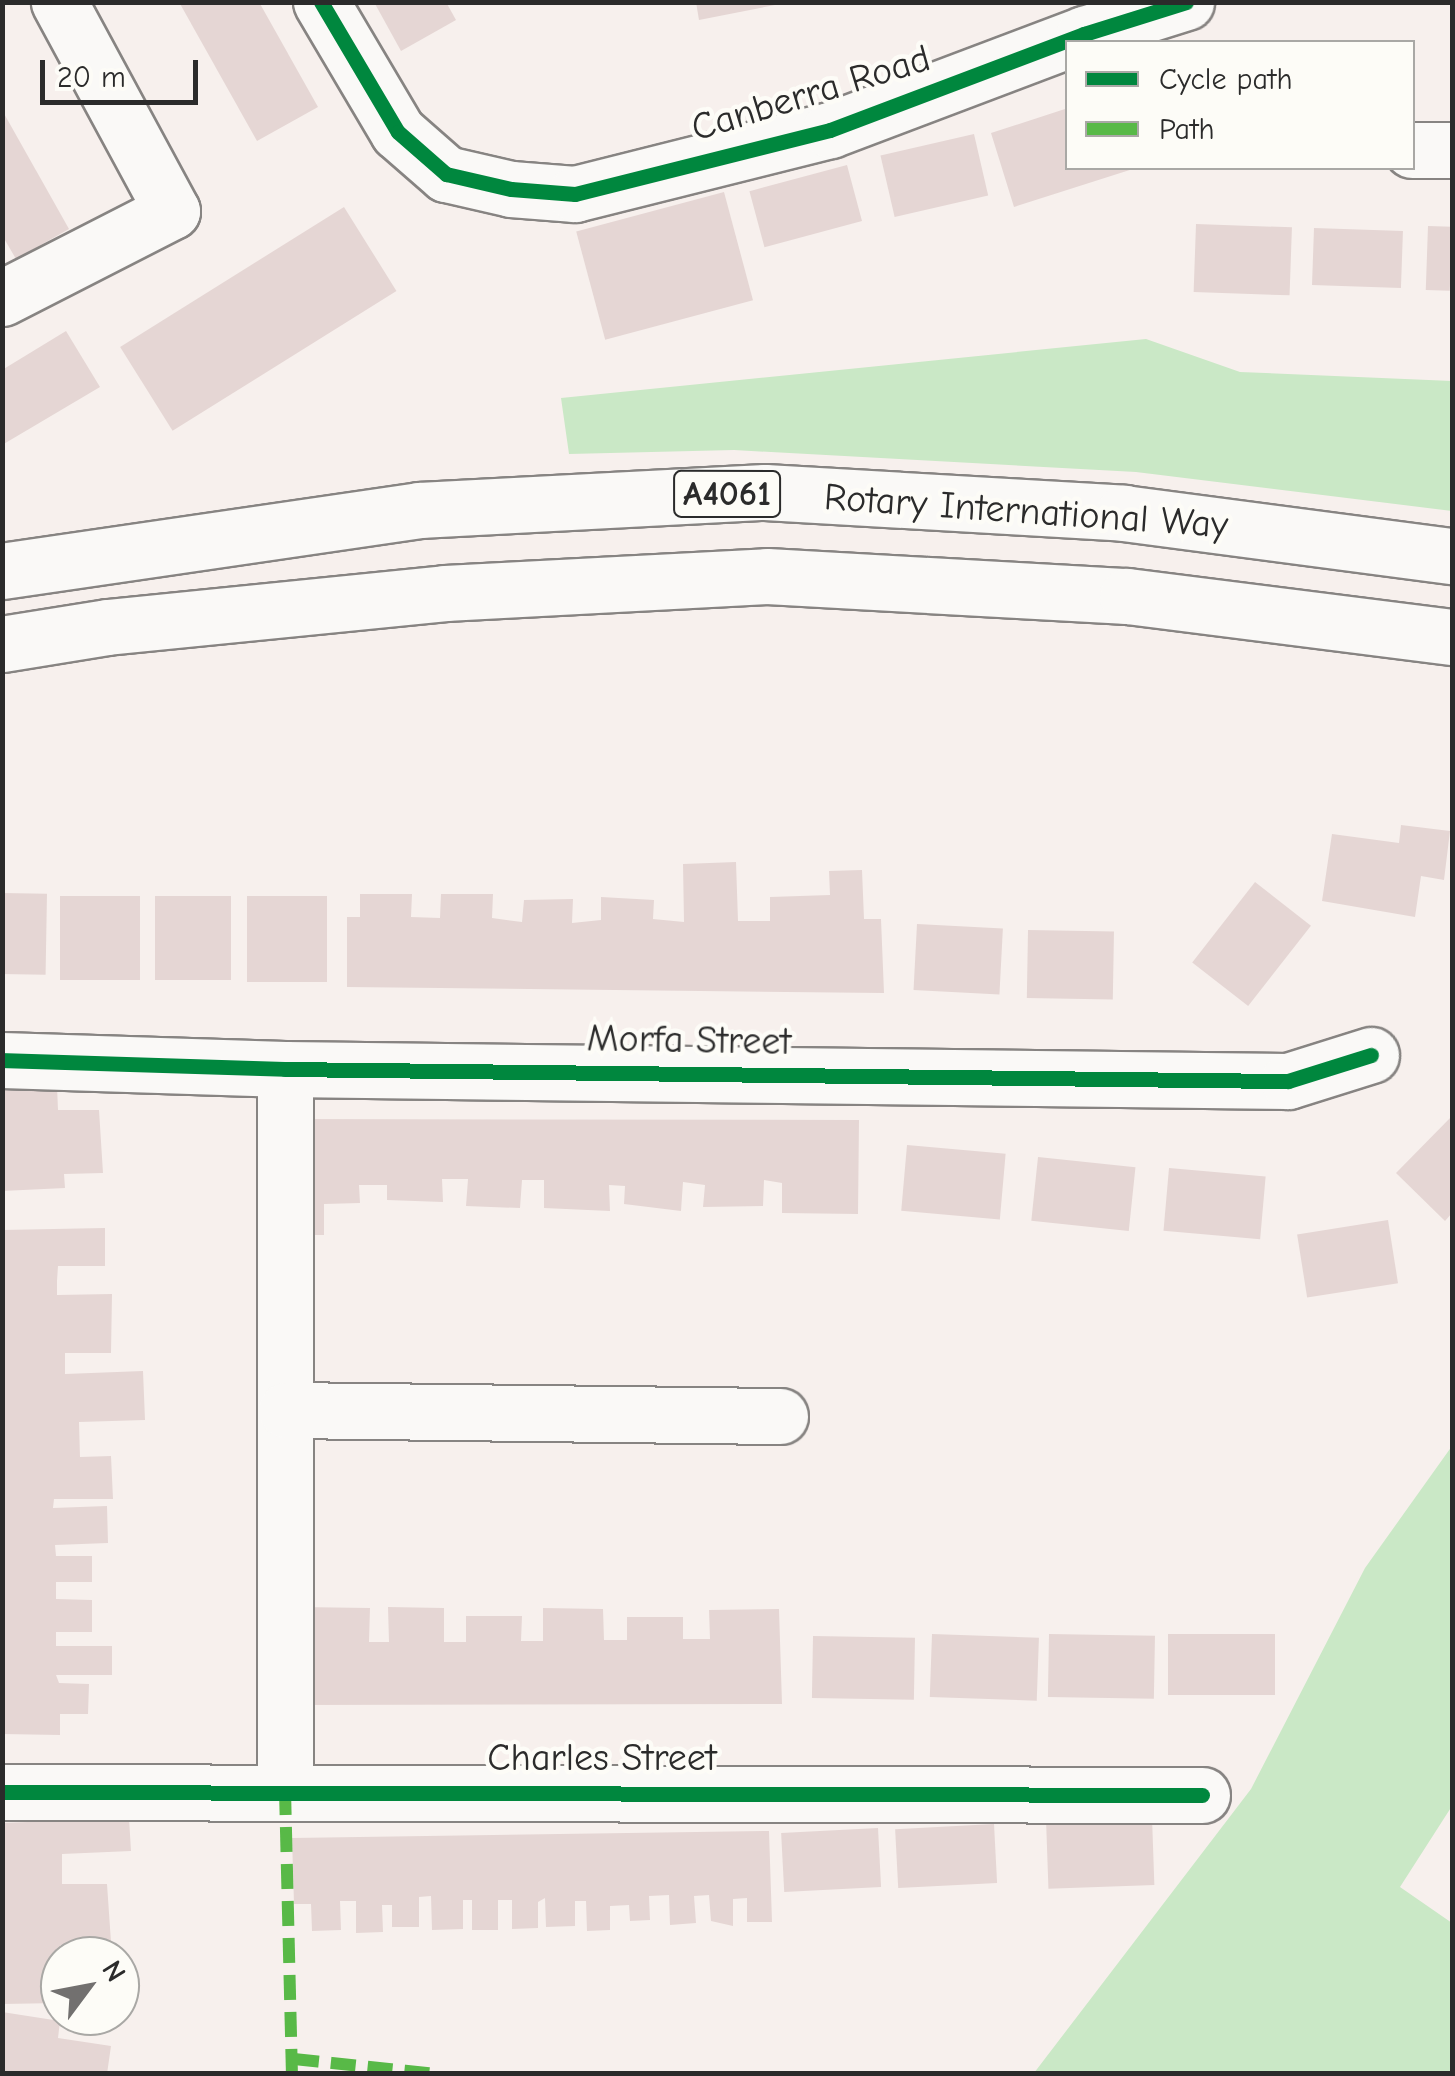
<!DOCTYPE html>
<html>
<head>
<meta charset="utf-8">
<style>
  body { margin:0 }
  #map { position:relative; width:1455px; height:2076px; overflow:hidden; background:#f7f0ed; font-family:"Comic Neue",sans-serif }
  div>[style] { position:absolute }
  .green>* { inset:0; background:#cae8c6 }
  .building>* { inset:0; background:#e5d6d4; transform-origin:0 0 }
  .roads { filter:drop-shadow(2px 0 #878482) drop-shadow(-2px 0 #878482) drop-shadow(0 2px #878482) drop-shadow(0 -2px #878482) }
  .minor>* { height:55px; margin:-27.5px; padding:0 27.5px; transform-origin:27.5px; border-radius:27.5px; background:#faf9f7 }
  .major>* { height:55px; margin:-27.5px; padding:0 27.5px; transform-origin:27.5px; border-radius:27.5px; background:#faf9f7 }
  .quiet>* { height:12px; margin-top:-6px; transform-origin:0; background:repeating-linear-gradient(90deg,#58b947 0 25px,transparent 0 37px) }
  .cycleway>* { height:15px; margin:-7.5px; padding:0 7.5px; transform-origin:7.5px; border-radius:7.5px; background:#00873e }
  span { translate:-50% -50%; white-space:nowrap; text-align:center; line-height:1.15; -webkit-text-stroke:9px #fdfcf7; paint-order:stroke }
  .shield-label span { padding:2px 8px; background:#fdfcf7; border:2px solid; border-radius:8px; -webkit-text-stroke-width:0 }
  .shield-label { font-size:35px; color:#2b2b2b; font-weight:700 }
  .street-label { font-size:38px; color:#2b2b2b }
  .frame { position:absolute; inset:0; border:5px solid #2b2b2b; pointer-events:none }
  .legend { position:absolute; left:1065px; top:40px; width:350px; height:130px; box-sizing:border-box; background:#fdfcf7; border:2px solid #a9a8a5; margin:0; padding:12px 18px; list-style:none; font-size:30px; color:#2b2b2b }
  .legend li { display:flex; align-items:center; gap:20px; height:50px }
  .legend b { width:50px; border:2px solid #a9a8a5 }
  .north { position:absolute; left:40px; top:1936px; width:100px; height:100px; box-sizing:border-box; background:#fdfcf7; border:2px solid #a9a8a5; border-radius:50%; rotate:58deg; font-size:28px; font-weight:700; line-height:40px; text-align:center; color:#2b2b2b }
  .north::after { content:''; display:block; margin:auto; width:35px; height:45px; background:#72706f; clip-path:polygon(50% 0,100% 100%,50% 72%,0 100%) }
  .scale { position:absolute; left:40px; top:60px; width:158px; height:45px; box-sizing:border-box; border:5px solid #2b2b2b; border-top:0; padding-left:12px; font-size:30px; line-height:35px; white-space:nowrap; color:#2b2b2b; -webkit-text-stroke:8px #fdfcf7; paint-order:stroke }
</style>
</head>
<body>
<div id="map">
  <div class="green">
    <i style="clip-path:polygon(1146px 339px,1240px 372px,1452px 381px,1452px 511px,1136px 472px,734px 450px,569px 454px,561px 398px)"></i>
    <i style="clip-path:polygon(1452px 1446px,1452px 1806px,1400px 1887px,1452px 1923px,1452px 2073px,1034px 2073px,1251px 1789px,1365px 1568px)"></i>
  </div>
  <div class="building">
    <i style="clip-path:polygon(179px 2px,259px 2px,318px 107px,257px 141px)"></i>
    <i style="clip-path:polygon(374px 2px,446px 2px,456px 20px,401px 51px)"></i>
    <i style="clip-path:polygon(696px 2px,779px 2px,780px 4px,699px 20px)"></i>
    <i style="clip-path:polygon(1068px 108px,1068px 168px,1136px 168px,1014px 207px,991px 133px)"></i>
    <i style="clip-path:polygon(2px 110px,69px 229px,16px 259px,2px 235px)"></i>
    <i style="left:974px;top:134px;width:63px;height:96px;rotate:77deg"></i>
    <i style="left:847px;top:165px;width:58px;height:101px;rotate:75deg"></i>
    <i style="left:724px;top:192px;width:112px;height:153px;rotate:75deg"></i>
    <i style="left:344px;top:207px;width:99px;height:264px;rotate:58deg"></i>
    <i style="left:1196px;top:224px;width:96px;height:68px;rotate:2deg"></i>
    <i style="left:1428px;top:226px;width:24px;height:64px;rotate:2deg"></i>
    <i style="left:1314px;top:228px;width:89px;height:57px;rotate:2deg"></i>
    <i style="clip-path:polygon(66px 331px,100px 387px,2px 445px,2px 370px)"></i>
    <i style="clip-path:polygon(1401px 825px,1450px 831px,1444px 880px,1421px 876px,1415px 917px,1322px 901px,1332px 834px,1399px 843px)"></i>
    <i style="clip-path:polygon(736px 862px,738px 921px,770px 921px,770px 897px,830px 895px,829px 871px,862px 870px,864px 919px,881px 919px,884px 993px,347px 987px,347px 917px,360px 917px,360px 894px,412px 894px,411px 917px,440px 918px,441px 894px,493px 894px,492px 918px,522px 922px,524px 900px,573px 899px,572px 923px,601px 920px,601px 897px,654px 900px,653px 919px,684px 922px,683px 864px)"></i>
    <i style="left:1255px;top:882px;width:71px;height:102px;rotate:38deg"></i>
    <i style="left:2px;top:893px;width:45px;height:81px;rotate:1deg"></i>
    <i style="left:60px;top:896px;width:80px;height:84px"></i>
    <i style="left:155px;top:896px;width:76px;height:84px"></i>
    <i style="left:247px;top:896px;width:80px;height:86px"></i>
    <i style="left:917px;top:924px;width:86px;height:66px;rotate:3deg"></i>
    <i style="left:1028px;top:930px;width:86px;height:68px;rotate:1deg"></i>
    <i style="clip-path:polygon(2px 1086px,57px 1086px,58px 1110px,99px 1110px,103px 1173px,64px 1174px,65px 1188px,2px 1191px)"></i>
    <i style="clip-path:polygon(1452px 1116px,1452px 1213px,1445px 1221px,1396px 1173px)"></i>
    <i style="clip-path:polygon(286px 1119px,859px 1120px,858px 1214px,782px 1213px,782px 1183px,764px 1180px,763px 1206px,703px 1207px,705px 1185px,683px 1182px,681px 1211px,624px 1204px,625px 1186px,609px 1185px,610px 1211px,544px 1208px,544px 1180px,522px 1180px,520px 1208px,466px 1206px,468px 1179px,442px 1179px,443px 1202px,387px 1200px,387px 1185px,359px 1185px,360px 1203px,324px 1204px,324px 1235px,302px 1235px)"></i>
    <i style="left:907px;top:1145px;width:99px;height:66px;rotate:5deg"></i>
    <i style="left:1038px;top:1157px;width:98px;height:64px;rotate:6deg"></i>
    <i style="left:1169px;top:1168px;width:97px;height:63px;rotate:5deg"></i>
    <i style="left:1388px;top:1220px;width:64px;height:92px;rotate:81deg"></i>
    <i style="clip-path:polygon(105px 1228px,105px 1266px,58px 1266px,57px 1281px,57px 1295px,112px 1294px,111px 1353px,65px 1353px,65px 1374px,143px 1371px,145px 1420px,79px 1422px,80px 1457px,111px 1456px,113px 1499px,54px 1499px,53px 1508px,107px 1506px,108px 1543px,55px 1545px,56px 1556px,92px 1556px,92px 1582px,56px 1582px,56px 1599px,92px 1600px,92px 1632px,56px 1632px,56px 1646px,112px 1646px,112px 1675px,56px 1675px,59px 1683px,89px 1684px,88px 1714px,60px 1714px,60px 1735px,2px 1734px,2px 1230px)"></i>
    <i style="clip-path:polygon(299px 1607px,370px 1608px,369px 1642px,389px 1642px,388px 1607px,444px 1608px,444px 1642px,466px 1642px,466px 1616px,522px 1616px,521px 1641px,543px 1641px,543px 1608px,603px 1609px,604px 1640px,627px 1640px,627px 1617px,683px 1617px,683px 1639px,710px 1639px,709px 1610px,779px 1609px,782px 1704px,297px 1705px)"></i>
    <i style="left:932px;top:1634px;width:107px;height:63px;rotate:2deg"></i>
    <i style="left:1049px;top:1634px;width:106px;height:63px;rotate:1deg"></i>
    <i style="left:1168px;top:1634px;width:107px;height:61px"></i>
    <i style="left:813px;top:1636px;width:102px;height:62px;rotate:1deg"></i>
    <i style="left:1152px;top:1817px;width:68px;height:106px;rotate:88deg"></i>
    <i style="clip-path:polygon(129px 1818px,131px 1851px,62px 1854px,62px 1884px,107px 1884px,111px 1942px,60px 1945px,60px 2003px,2px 2004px,2px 1823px)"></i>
    <i style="left:994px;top:1824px;width:59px;height:99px;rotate:87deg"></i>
    <i style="left:878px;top:1828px;width:59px;height:97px;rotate:87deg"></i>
    <i style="clip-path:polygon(769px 1831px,772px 1922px,747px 1922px,747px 1898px,733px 1899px,733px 1926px,711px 1921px,709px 1895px,694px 1896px,696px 1923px,670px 1925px,669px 1895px,649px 1896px,650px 1920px,630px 1921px,629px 1905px,610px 1906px,610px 1930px,587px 1931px,586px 1901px,575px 1901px,575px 1926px,546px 1927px,545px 1898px,538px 1902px,538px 1928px,512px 1929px,512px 1900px,498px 1900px,498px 1930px,472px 1930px,472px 1900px,463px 1900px,463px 1929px,432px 1930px,431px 1896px,419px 1897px,419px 1927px,392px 1927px,392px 1905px,382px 1905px,383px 1932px,356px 1933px,356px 1901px,340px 1901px,341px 1930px,312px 1931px,311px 1904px,294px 1904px,292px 1838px)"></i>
    <i style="clip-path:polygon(2px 2012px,60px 2021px,58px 2038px,111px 2046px,107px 2074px,2px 2074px)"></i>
  </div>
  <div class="roads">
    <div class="minor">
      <i style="left:321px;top:2px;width:151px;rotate:59.4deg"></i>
      <i style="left:398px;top:132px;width:64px;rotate:41.2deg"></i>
      <i style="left:446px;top:174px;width:67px;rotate:13deg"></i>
      <i style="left:511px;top:189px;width:64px;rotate:4.5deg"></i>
      <i style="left:575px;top:194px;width:263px;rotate:-14.1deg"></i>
      <i style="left:830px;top:130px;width:272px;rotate:-20.7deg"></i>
      <i style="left:1084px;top:34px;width:107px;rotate:-17.4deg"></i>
      <i style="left:1412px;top:150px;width:40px"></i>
      <i style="left:2px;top:298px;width:191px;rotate:-27.1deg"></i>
      <i style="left:172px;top:211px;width:238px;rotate:-118.4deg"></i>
      <i style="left:2px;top:1060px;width:283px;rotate:1.8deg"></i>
      <i style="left:285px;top:1069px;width:1003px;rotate:0.69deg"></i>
      <i style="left:1288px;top:1081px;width:87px;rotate:-17.4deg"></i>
      <i style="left:285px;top:1069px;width:721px;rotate:90deg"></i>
      <i style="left:286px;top:1410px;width:494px;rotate:0.7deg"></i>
      <i style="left:2px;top:1792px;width:1200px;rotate:0.14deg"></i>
    </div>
    <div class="major">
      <i style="left:2px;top:571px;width:421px;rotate:-8.3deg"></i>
      <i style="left:419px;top:510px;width:346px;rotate:-3deg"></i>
      <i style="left:765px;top:492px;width:360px;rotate:3.3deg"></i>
      <i style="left:1124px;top:513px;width:331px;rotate:7.5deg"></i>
      <i style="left:2px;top:644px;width:106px;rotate:-9.2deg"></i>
      <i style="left:107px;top:627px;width:340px;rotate:-5.7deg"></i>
      <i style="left:445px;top:593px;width:322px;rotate:-3deg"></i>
      <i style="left:767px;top:576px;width:361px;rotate:3.2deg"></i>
      <i style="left:1127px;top:596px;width:328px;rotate:7.2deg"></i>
    </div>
  </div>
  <div class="quiet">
    <i style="left:285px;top:1790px;width:284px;rotate:88.6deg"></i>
    <i style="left:294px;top:2059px;width:143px;rotate:6deg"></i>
  </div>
  <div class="cycleway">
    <i style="left:321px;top:2px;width:151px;rotate:59.4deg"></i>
    <i style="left:398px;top:132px;width:64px;rotate:41.2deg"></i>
    <i style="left:446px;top:174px;width:67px;rotate:13deg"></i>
    <i style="left:511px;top:189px;width:64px;rotate:4.5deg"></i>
    <i style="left:575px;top:194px;width:263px;rotate:-14.1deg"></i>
    <i style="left:830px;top:130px;width:272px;rotate:-20.7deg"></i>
    <i style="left:1084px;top:34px;width:107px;rotate:-17.4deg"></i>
    <i style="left:2px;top:1060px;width:283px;rotate:1.8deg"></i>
    <i style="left:285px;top:1069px;width:1003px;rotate:0.69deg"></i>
    <i style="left:1288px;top:1081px;width:87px;rotate:-17.4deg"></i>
    <i style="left:2px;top:1792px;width:1200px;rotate:0.14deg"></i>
  </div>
  <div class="shield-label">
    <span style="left:727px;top:494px">A4061</span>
  </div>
  <div class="street-label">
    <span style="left:811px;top:94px;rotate:-17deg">Canberra Road</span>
    <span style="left:1026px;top:512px;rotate:4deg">Rotary International Way</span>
    <span style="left:689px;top:1041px;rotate:1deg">Morfa Street</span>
    <span style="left:602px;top:1759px">Charles Street</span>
  </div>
  <div class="frame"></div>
  <ul class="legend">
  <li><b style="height:12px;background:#00873e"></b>Cycle path</li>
  <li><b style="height:12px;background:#58b947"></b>Path</li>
  </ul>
  <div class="north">N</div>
  <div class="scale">20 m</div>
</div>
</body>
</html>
